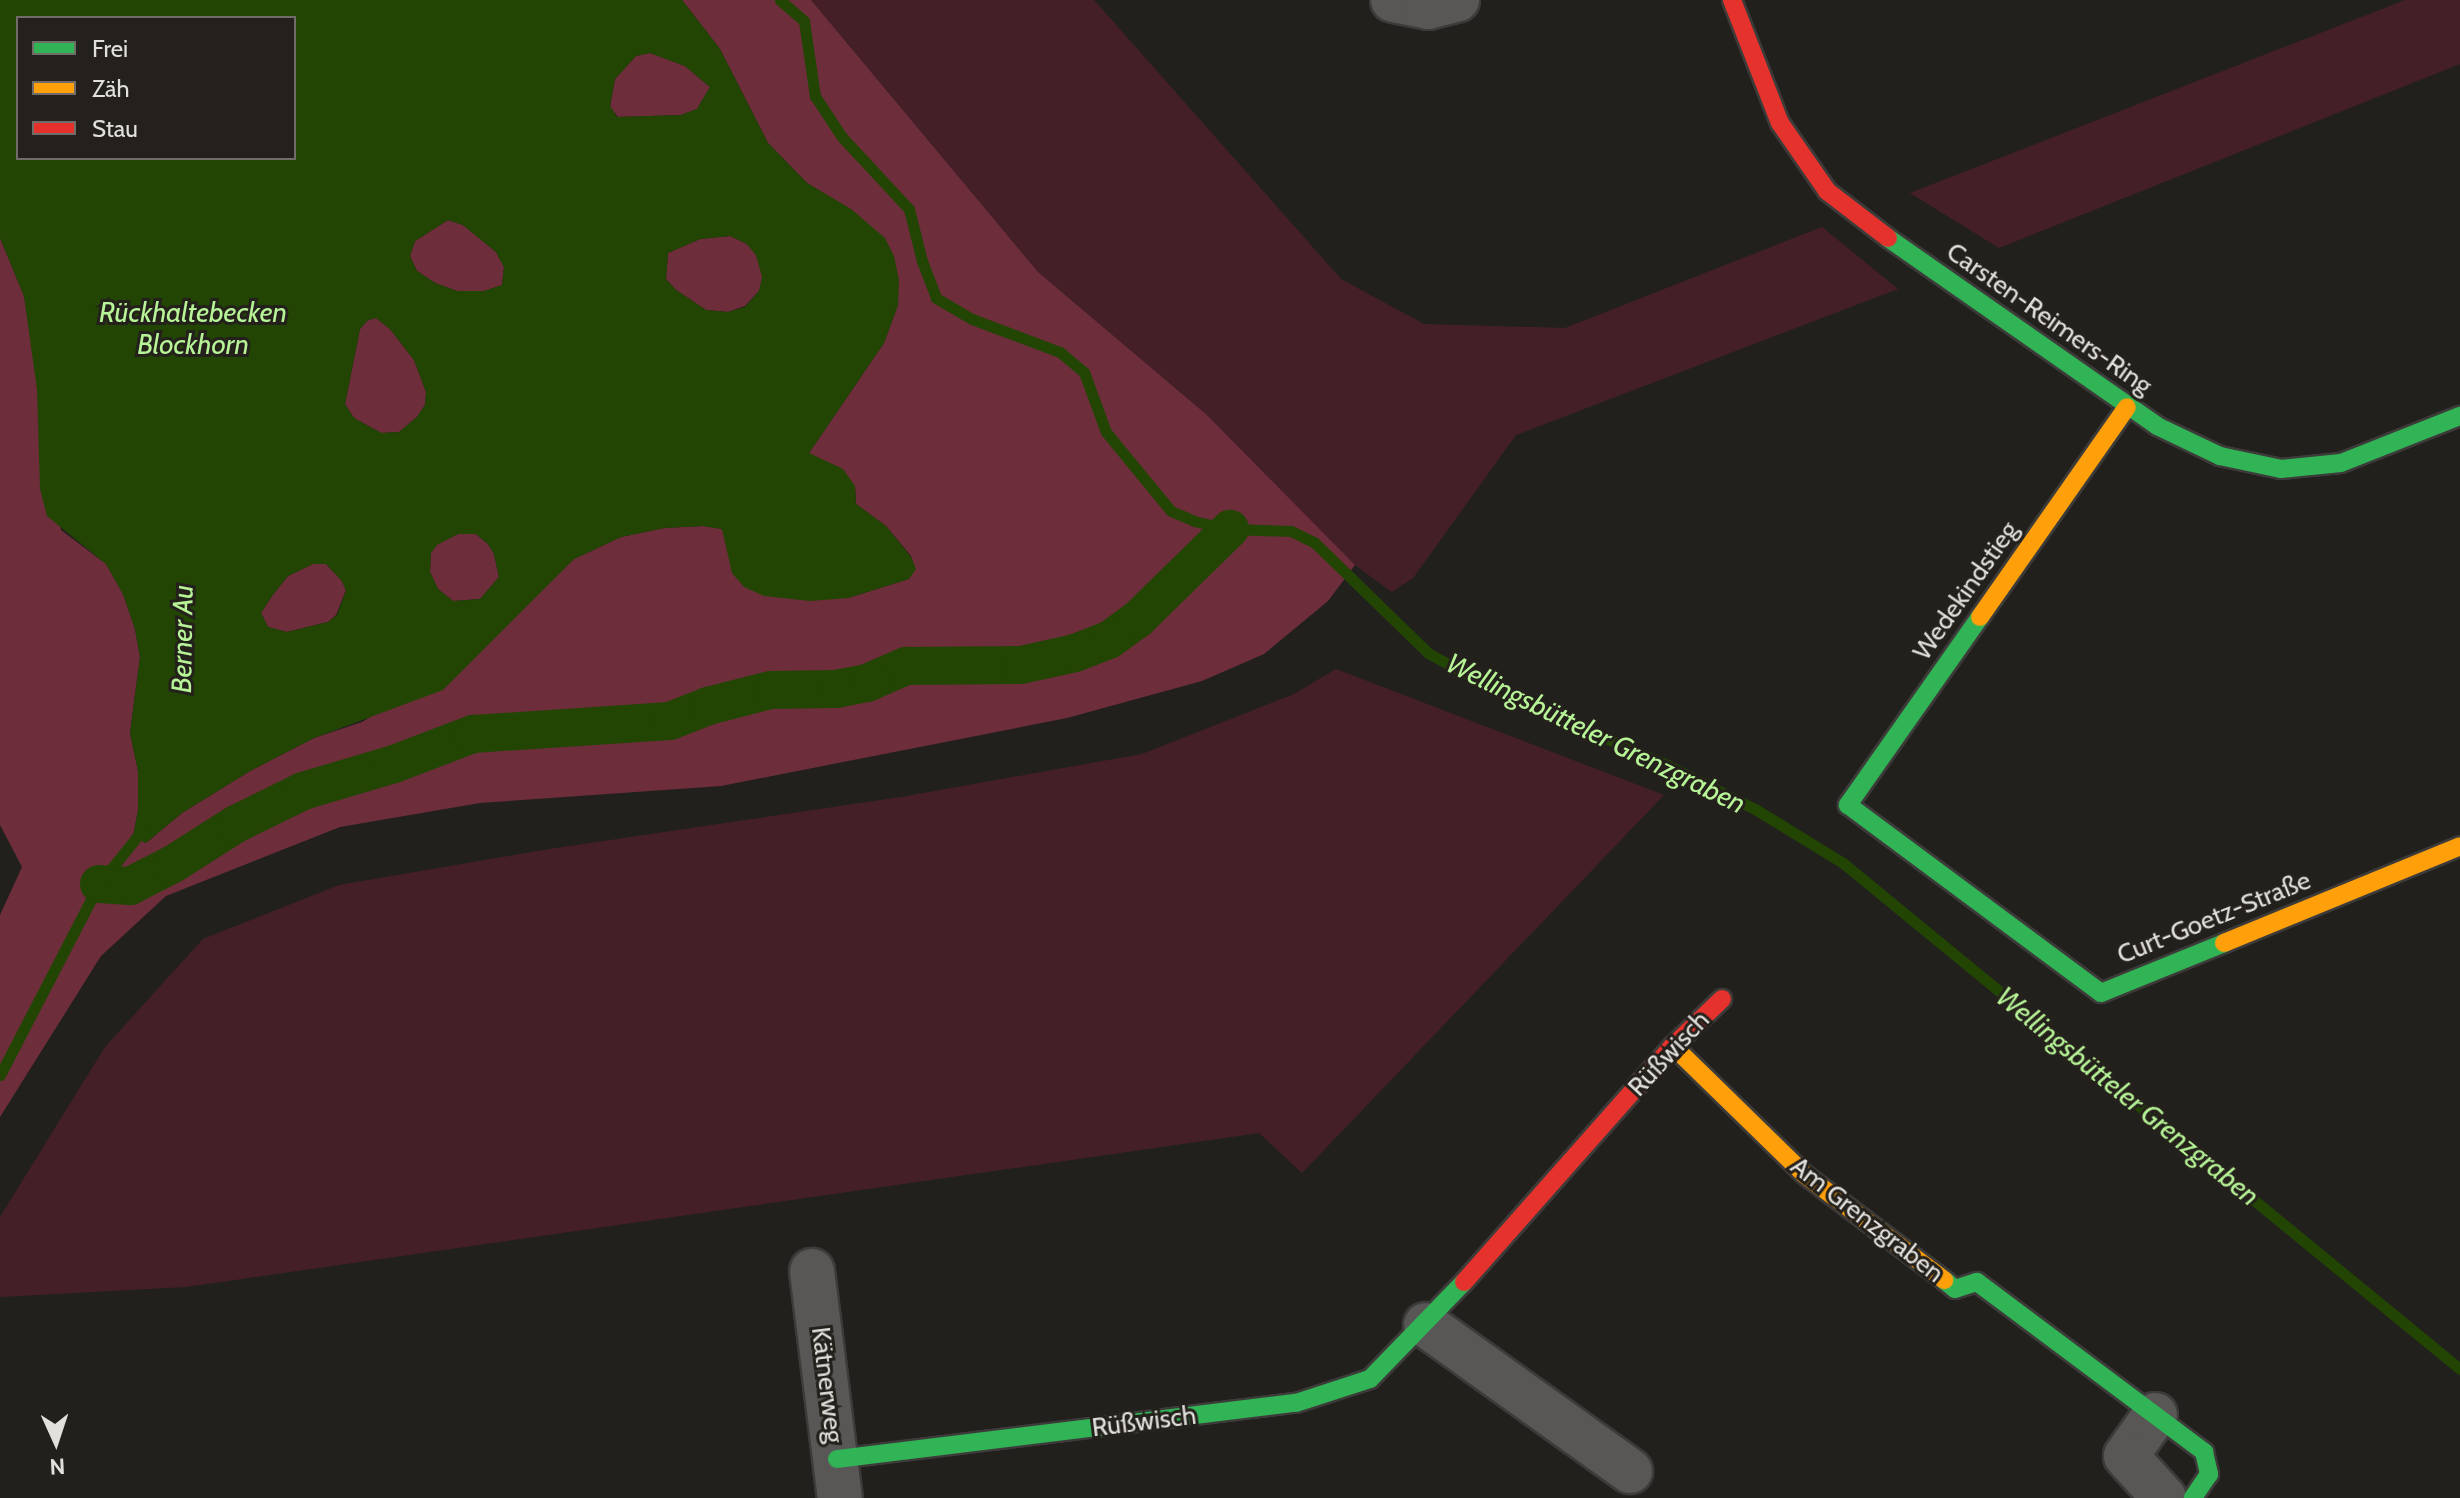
<!DOCTYPE html>
<html>
<head>
<meta charset="utf-8">
<style>
  body { margin:0 }
  #map { position:relative; width:2460px; height:1498px; overflow:hidden; background:#22201d; font-family:Cabin,sans-serif }
  div>[style] { position:absolute }
  .green>* { inset:0; background:#451f27 }
  .forest>* { inset:0; background:#6e2d3b }
  .water>* { inset:0; background:#224504 }
  .stream>* { height:11px; margin:-5.5px; padding:0 5.5px; transform-origin:5.5px; border-radius:5.5px; background:#224504 }
  .canal>* { height:38px; margin:-19px; padding:0 19px; transform-origin:19px; border-radius:19px; background:#224504 }
  .roads { filter:drop-shadow(2px 0 #3c3b39) drop-shadow(-2px 0 #3c3b39) drop-shadow(0 2px #3c3b39) drop-shadow(0 -2px #3c3b39) }
  .street>* { height:44px; margin:-22px; padding:0 22px; transform-origin:22px; border-radius:22px; background:#585756 }
  .fast>* { height:18px; margin:-9px; padding:0 9px; transform-origin:9px; border-radius:9px; background:#30b455 }
  .slow>* { height:18px; margin:-9px; padding:0 9px; transform-origin:9px; border-radius:9px; background:#ff9f0a }
  .jam>* { height:18px; margin:-9px; padding:0 9px; transform-origin:9px; border-radius:9px; background:#e5322d }
  span { translate:-50% -50%; white-space:nowrap; text-align:center; line-height:1.15; -webkit-text-stroke:6px #24201b; paint-order:stroke }
  .street-label { font-size:26px; color:#e2e0dc }
  .water-label { font-size:28px; color:#b7f497; font-style:italic }
  .legend { position:absolute; left:16px; top:16px; width:280px; height:144px; box-sizing:border-box; background:#24201b; border:2px solid #706d68; margin:0; padding:10px 14px; list-style:none; font-size:24px; color:#e2e0dc }
  .legend li { display:flex; align-items:center; gap:16px; height:40px }
  .legend b { width:40px; border:2px solid #706d68 }
  .north { position:absolute; left:16px; top:1402px; width:80px; height:80px; -webkit-text-stroke:6px #24201b; paint-order:stroke; rotate:177deg; font-size:22px; font-weight:700; line-height:32px; text-align:center; color:#e2e0dc }
  .north::after { content:''; display:block; margin:auto; width:28px; height:36px; background:#e2e0dc; clip-path:polygon(50% 0,100% 100%,50% 72%,0 100%) }
</style>
</head>
<body>
<div id="map">
  <div class="green">
    <i style="clip-path:polygon(811px 0,1094px 0,1341px 279px,1424px 324px,1565px 328px,1822px 227px,1898px 289px,1516px 435px,1413px 578px,1392px 592px,1355px 565px,1207px 415px,1038px 272px)"></i>
    <i style="clip-path:polygon(2405px 0,2460px 0,2460px 64px,1999px 248px,1910px 193px)"></i>
    <i style="clip-path:polygon(1336px 669px,1664px 795px,1302px 1173px,1259px 1133px,186px 1287px,0 1297px,0 1217px,105px 1047px,203px 939px,339px 885px,543px 850px,901px 797px,1142px 754px,1294px 694px)"></i>
  </div>
  <div class="forest">
    <i style="clip-path:polygon(682px 0,811px 0,1038px 272px,1207px 415px,1355px 565px,1328px 601px,1264px 654px,1202px 681px,1067px 718px,721px 786px,480px 803px,340px 827px,166px 896px,101px 956px,0 1117px,0 915px,22px 867px,0 825px,0 238px,24px 296px,61px 530px,106px 564px,123px 594px,135px 629px,140px 657px,130px 733px,138px 771px,138px 810px,133px 837px,146px 843px,182px 813px,250px 771px,314px 738px,362px 722px,481px 649px,574px 559px,621px 537px,664px 528px,703px 526px,722px 529px,726px 542px,848px 598px,909px 579px,915px 569px,911px 556px,886px 526px,856px 504px,855px 486px,809px 453px,884px 343px,898px 305px,850px 209px,807px 183px,768px 143px,720px 49px)"></i>
    <i style="clip-path:polygon(650px 53px,685px 66px,710px 87px,697px 109px,681px 115px,618px 117px,610px 107px,615px 79px,636px 56px)"></i>
    <i style="clip-path:polygon(448px 220px,463px 225px,496px 252px,504px 267px,502px 285px,484px 291px,457px 291px,435px 283px,417px 271px,410px 256px,415px 241px)"></i>
    <i style="clip-path:polygon(730px 236px,747px 244px,756px 255px,763px 277px,759px 291px,745px 306px,728px 312px,706px 310px,676px 290px,666px 279px,668px 253px,700px 239px)"></i>
    <i style="clip-path:polygon(376px 318px,390px 329px,414px 360px,426px 392px,425px 405px,417px 417px,399px 432px,381px 433px,354px 418px,345px 404px,360px 329px,368px 320px)"></i>
    <i style="clip-path:polygon(458px 534px,476px 534px,488px 544px,494px 554px,499px 577px,480px 599px,453px 601px,438px 589px,430px 572px,431px 553px,437px 544px)"></i>
    <i style="clip-path:polygon(313px 564px,326px 564px,342px 581px,346px 590px,336px 615px,328px 622px,287px 632px,268px 627px,261px 613px,272px 596px,288px 576px)"></i>
  </div>
  <div class="water">
    <i style="clip-path:polygon(evenodd,0 0,682px 0,720px 49px,768px 143px,807px 183px,851px 209px,885px 238px,894px 256px,899px 280px,898px 305px,884px 343px,809px 453px,843px 469px,855px 486px,856px 504px,886px 526px,911px 557px,916px 569px,909px 579px,848px 598px,810px 601px,764px 596px,744px 587px,732px 573px,722px 529px,703px 526px,664px 528px,621px 537px,574px 559px,443px 690px,314px 738px,250px 771px,182px 813px,146px 843px,133px 837px,138px 810px,138px 771px,130px 733px,140px 657px,135px 629px,123px 594px,106px 564px,47px 516px,40px 489px,37px 390px,24px 296px,0 238px,0 0,18px 18px,294px 18px,294px 158px,18px 158px,18px 18px,0 0,650px 53px,685px 66px,710px 87px,697px 109px,681px 115px,617px 117px,610px 106px,615px 79px,636px 56px,650px 53px,0 0,448px 220px,463px 225px,496px 252px,504px 267px,502px 285px,484px 291px,457px 291px,435px 283px,417px 271px,410px 256px,415px 241px,448px 220px,0 0,730px 236px,747px 244px,756px 255px,762px 277px,759px 291px,745px 307px,728px 312px,706px 310px,676px 290px,666px 279px,668px 253px,700px 239px,730px 236px,0 0,376px 318px,390px 329px,414px 360px,426px 392px,425px 405px,417px 417px,399px 432px,382px 433px,368px 426px,354px 418px,345px 404px,360px 329px,368px 320px,376px 318px,0 0,458px 534px,476px 534px,488px 544px,494px 554px,499px 577px,480px 599px,453px 601px,438px 589px,430px 572px,431px 553px,437px 545px,458px 534px,0 0,313px 564px,326px 564px,342px 581px,346px 591px,337px 615px,328px 622px,287px 632px,268px 627px,261px 613px,272px 596px,288px 576px,313px 564px)"></i>
  </div>
  <div class="stream">
    <i style="left:780px;top:0;width:32px;rotate:41deg"></i>
    <i style="left:804px;top:21px;width:76px;rotate:81.7deg"></i>
    <i style="left:815px;top:96px;width:49px;rotate:56.6deg"></i>
    <i style="left:842px;top:137px;width:98px;rotate:47.1deg"></i>
    <i style="left:909px;top:209px;width:54px;rotate:76deg"></i>
    <i style="left:922px;top:261px;width:40px;rotate:69deg"></i>
    <i style="left:936px;top:298px;width:42px;rotate:30.3deg"></i>
    <i style="left:972px;top:319px;width:94px;rotate:20.6deg"></i>
    <i style="left:1060px;top:352px;width:31px;rotate:40deg"></i>
    <i style="left:1084px;top:372px;width:64px;rotate:69.9deg"></i>
    <i style="left:1106px;top:432px;width:102px;rotate:50.6deg"></i>
    <i style="left:1171px;top:511px;width:25px;rotate:23deg"></i>
    <i style="left:1194px;top:521px;width:37px;rotate:13deg"></i>
    <i style="left:1230px;top:529px;width:61px;rotate:1.9deg"></i>
    <i style="left:1291px;top:531px;width:25px;rotate:26deg"></i>
    <i style="left:1314px;top:542px;width:159px;rotate:44.2deg"></i>
    <i style="left:1428px;top:653px;width:75px;rotate:28.6deg"></i>
    <i style="left:1494px;top:689px;width:189px;rotate:23.7deg"></i>
    <i style="left:1667px;top:765px;width:98px;rotate:26.6deg"></i>
    <i style="left:1755px;top:809px;width:103px;rotate:31.5deg"></i>
    <i style="left:1843px;top:863px;width:798px;rotate:39.36deg"></i>
    <i style="left:0;top:1075px;width:215px;rotate:-62.6deg"></i>
    <i style="left:99px;top:884px;width:72px;rotate:-51.2deg"></i>
  </div>
  <div class="canal">
    <i style="left:99px;top:884px;width:31px;rotate:4deg"></i>
    <i style="left:130px;top:886px;width:48px;rotate:-27.1deg"></i>
    <i style="left:173px;top:864px;width:75px;rotate:-32.4deg"></i>
    <i style="left:236px;top:824px;width:75px;rotate:-26.2deg"></i>
    <i style="left:303px;top:791px;width:95px;rotate:-16.5deg"></i>
    <i style="left:394px;top:764px;width:85px;rotate:-20.8deg"></i>
    <i style="left:473px;top:734px;width:197px;rotate:-3.8deg"></i>
    <i style="left:670px;top:721px;width:41px;rotate:-21.5deg"></i>
    <i style="left:708px;top:706px;width:65px;rotate:-14.3deg"></i>
    <i style="left:771px;top:690px;width:65px;rotate:-0.9deg"></i>
    <i style="left:836px;top:689px;width:32px;rotate:-11deg"></i>
    <i style="left:867px;top:683px;width:43px;rotate:-23.6deg"></i>
    <i style="left:906px;top:666px;width:115px;rotate:-0.5deg"></i>
    <i style="left:1021px;top:665px;width:55px;rotate:-12.5deg"></i>
    <i style="left:1075px;top:653px;width:36px;rotate:-21deg"></i>
    <i style="left:1109px;top:640px;width:36px;rotate:-36deg"></i>
    <i style="left:1138px;top:619px;width:129px;rotate:-44.4deg"></i>
  </div>
  <div class="roads">
    <div class="street">
      <i style="left:1393px;top:0;width:36px;rotate:11deg"></i>
      <i style="left:1428px;top:7px;width:30px;rotate:-14deg"></i>
      <i style="left:812px;top:1271px;width:229px;rotate:83deg"></i>
      <i style="left:1426px;top:1325px;width:251px;rotate:35.6deg"></i>
      <i style="left:2155px;top:1415px;width:50px;rotate:125.3deg"></i>
      <i style="left:2126px;top:1456px;width:57px;rotate:47.9deg"></i>
    </div>
    <div class="fast">
      <i style="left:1888px;top:238px;width:328px;rotate:34.9deg"></i>
      <i style="left:2157px;top:426px;width:70px;rotate:25.5deg"></i>
      <i style="left:2220px;top:456px;width:62px;rotate:12deg"></i>
      <i style="left:2281px;top:469px;width:60px;rotate:-5.7deg"></i>
      <i style="left:2341px;top:463px;width:128px;rotate:-21.6deg"></i>
      <i style="left:1980px;top:617px;width:230px;rotate:125.1deg"></i>
      <i style="left:1848px;top:805px;width:315px;rotate:36.6deg"></i>
      <i style="left:2101px;top:993px;width:133px;rotate:-22.1deg"></i>
      <i style="left:1944px;top:1280px;width:14px;rotate:39deg"></i>
      <i style="left:1955px;top:1289px;width:23px;rotate:-18deg"></i>
      <i style="left:1977px;top:1282px;width:284px;rotate:36.8deg"></i>
      <i style="left:2204px;top:1452px;width:23px;rotate:77deg"></i>
      <i style="left:2209px;top:1474px;width:29px;rotate:124deg"></i>
      <i style="left:837px;top:1459px;width:462px;rotate:-7deg"></i>
      <i style="left:1296px;top:1403px;width:78px;rotate:-18deg"></i>
      <i style="left:1370px;top:1379px;width:135px;rotate:-45.9deg"></i>
    </div>
    <div class="slow">
      <i style="left:1980px;top:617px;width:256px;rotate:-55deg"></i>
      <i style="left:2224px;top:943px;width:255px;rotate:-22.3deg"></i>
      <i style="left:1673px;top:1046px;width:183px;rotate:44.3deg"></i>
      <i style="left:1804px;top:1174px;width:176px;rotate:37.1deg"></i>
    </div>
    <div class="jam">
      <i style="left:1732px;top:0;width:132px;rotate:68.7deg"></i>
      <i style="left:1780px;top:123px;width:83px;rotate:55.3deg"></i>
      <i style="left:1827px;top:191px;width:77px;rotate:37.6deg"></i>
      <i style="left:1464px;top:1282px;width:315px;rotate:-48.5deg"></i>
      <i style="left:1673px;top:1046px;width:68px;rotate:-43.8deg"></i>
    </div>
  </div>
  <div class="street-label">
    <span style="left:2049px;top:319px;rotate:35deg">Carsten-Reimers-Ring</span>
    <span style="left:1966px;top:591px;rotate:-55deg">Wedekindstieg</span>
    <span style="left:2214px;top:918px;rotate:-22deg">Curt-Goetz-Straße</span>
    <span style="left:1669px;top:1054px;rotate:-47deg">Rüßwisch</span>
    <span style="left:1867px;top:1220px;rotate:38deg">Am Grenzgraben</span>
    <span style="left:827px;top:1385px;rotate:83deg">Kätnerweg</span>
    <span style="left:1144px;top:1422px;rotate:-7deg">Rüßwisch</span>
  </div>
  <div class="water-label">
    <span style="left:193px;top:328px">Rückhaltebecken<br>Blockhorn</span>
    <span style="left:182px;top:639px;rotate:-89deg">Berner Au</span>
    <span style="left:1596px;top:733px;rotate:26deg">Wellingsbütteler Grenzgraben</span>
    <span style="left:2128px;top:1096px;rotate:39deg">Wellingsbütteler Grenzgraben</span>
  </div>
  <ul class="legend">
  <li><b style="height:10px;background:#30b455"></b>Frei</li>
  <li><b style="height:10px;background:#ff9f0a"></b>Zäh</li>
  <li><b style="height:10px;background:#e5322d"></b>Stau</li>
  </ul>
  <div class="north">N</div>
</div>
</body>
</html>
